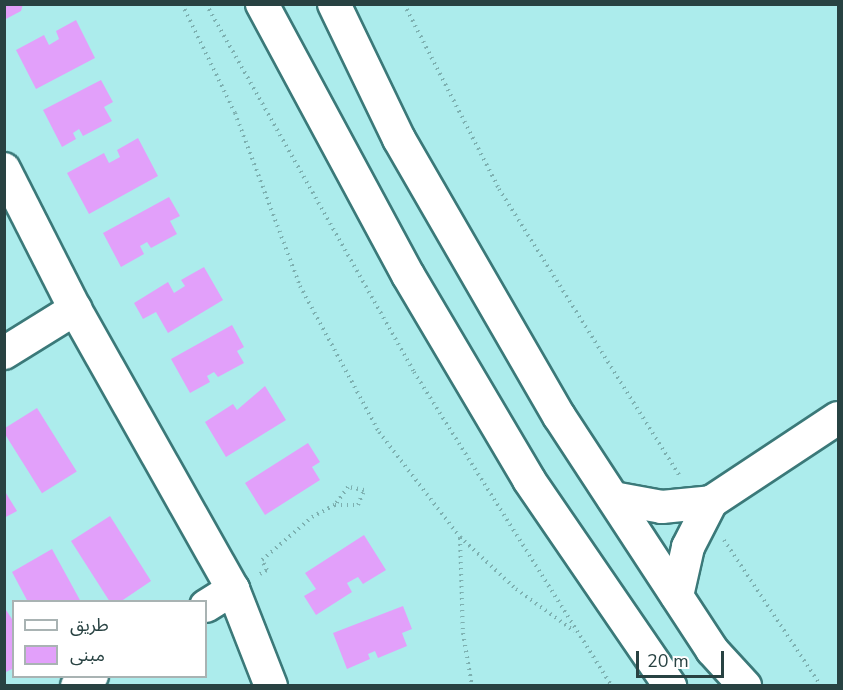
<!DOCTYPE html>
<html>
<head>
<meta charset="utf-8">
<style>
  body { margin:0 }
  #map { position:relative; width:843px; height:690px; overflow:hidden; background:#acecec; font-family:"Nunito Sans","Noto Sans Arabic",sans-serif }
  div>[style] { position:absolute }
  .building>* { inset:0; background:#e2a0fa; transform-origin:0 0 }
  .path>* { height:4px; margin-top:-2px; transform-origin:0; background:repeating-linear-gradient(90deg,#7db0b0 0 1.5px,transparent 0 6px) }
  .roads { filter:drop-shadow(2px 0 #3b7979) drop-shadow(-2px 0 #3b7979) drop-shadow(0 2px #3b7979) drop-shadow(0 -2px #3b7979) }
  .minor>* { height:32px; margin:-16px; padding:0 16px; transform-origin:16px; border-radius:16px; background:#fff }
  span { translate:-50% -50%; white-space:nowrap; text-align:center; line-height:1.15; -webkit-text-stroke:6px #fff; paint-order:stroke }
  .frame { position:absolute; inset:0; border:6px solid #284242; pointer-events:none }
  .legend { position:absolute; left:12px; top:600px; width:195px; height:78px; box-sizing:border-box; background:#fff; border:2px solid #a9b3b3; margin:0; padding:8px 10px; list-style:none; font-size:18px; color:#284242 }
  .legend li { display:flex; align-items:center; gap:12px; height:30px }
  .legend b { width:30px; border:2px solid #a9b3b3 }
  .scale { position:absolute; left:636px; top:651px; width:88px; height:27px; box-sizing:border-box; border:3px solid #284242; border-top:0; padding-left:8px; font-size:18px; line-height:21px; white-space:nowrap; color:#284242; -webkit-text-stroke:4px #fff; paint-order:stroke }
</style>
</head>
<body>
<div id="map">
  <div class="building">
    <i style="clip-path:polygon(4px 4px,23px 4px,21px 11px,4px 20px)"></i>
    <i style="clip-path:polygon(76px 20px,95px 58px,36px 89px,16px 50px,44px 35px,49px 45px,59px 39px,56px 31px)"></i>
    <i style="clip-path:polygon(101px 80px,113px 102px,104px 107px,112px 121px,83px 136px,79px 129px,73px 133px,76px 139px,62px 147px,43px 110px)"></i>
    <i style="clip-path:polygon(138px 138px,158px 176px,89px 214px,67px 173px,104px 153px,109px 163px,120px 157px,117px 150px)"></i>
    <i style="clip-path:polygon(169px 197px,180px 216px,170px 221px,177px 234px,151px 248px,147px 242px,140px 246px,144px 254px,121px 267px,103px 233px)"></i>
    <i style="clip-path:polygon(204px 267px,223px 300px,168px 333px,156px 312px,143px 319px,134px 303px,168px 282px,174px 293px,185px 286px,181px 280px)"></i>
    <i style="clip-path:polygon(232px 325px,244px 347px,237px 351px,244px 363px,218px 377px,214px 372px,207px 376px,210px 382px,190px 393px,171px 359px)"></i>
    <i style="clip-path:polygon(265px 386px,286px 420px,226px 457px,205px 422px,233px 404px,237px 410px)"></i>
    <i style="left:37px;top:408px;width:75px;height:41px;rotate:58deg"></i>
    <i style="clip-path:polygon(308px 443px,320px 462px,312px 467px,320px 480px,265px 515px,245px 483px)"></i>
    <i style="clip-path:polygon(4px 490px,17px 511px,4px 518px)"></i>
    <i style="clip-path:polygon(110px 516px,151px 581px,120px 602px,110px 602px,71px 541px)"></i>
    <i style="clip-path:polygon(364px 535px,386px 570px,363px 584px,358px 577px,347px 583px,352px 592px,316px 615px,304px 596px,316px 589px,305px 573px)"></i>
    <i style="clip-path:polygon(52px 549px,81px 602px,28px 602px,12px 572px)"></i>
    <i style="clip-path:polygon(403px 606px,412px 629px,402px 633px,407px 646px,378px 658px,375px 651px,368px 654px,370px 659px,347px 669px,333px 633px)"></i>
    <i style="clip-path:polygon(4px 607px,14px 622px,14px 668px,4px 673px)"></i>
  </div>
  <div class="path">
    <i style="left:182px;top:4px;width:121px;rotate:64.1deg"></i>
    <i style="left:235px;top:113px;width:185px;rotate:69.4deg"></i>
    <i style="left:300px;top:286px;width:166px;rotate:61.6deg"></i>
    <i style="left:379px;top:432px;width:133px;rotate:52.4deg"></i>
    <i style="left:460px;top:537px;width:76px;rotate:42.9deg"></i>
    <i style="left:516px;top:589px;width:72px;rotate:35.9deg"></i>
    <i style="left:206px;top:4px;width:423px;rotate:60.5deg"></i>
    <i style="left:414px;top:372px;width:371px;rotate:57.8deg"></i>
    <i style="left:404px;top:4px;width:208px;rotate:62.8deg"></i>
    <i style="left:499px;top:189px;width:338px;rotate:57.8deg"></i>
    <i style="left:460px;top:538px;width:95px;rotate:88.2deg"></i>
    <i style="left:463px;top:633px;width:54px;rotate:80.4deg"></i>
    <i style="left:724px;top:540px;width:175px;rotate:56.4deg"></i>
    <i style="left:260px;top:574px;width:8px;rotate:-30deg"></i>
    <i style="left:267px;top:570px;width:11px;rotate:-117deg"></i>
    <i style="left:262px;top:560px;width:66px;rotate:-40.7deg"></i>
    <i style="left:312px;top:517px;width:26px;rotate:-28deg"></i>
    <i style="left:335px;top:505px;width:23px"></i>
    <i style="left:358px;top:505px;width:16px;rotate:-68deg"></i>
    <i style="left:364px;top:490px;width:16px;rotate:-169deg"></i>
    <i style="left:348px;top:487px;width:22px;rotate:126deg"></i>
  </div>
  <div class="roads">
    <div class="minor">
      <i style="left:262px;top:4px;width:308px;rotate:61.7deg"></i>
      <i style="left:408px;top:275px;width:238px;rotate:59.4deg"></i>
      <i style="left:529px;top:480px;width:250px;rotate:55.6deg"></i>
      <i style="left:334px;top:4px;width:150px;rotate:64.3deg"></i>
      <i style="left:399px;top:139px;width:320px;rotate:60deg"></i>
      <i style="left:559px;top:416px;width:280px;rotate:56.8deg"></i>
      <i style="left:712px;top:650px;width:49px;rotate:47.5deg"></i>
      <i style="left:4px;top:169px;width:157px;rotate:63.1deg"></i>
      <i style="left:75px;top:309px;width:322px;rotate:60.6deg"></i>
      <i style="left:233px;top:589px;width:104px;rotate:68.6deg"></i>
      <i style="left:4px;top:353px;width:84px;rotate:-31.8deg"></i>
      <i style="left:613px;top:498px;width:50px;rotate:10.4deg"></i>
      <i style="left:662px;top:507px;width:49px;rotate:-5.8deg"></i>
      <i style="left:711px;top:502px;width:152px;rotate:-33.5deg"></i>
      <i style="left:677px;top:596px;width:50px;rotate:-77.3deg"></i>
      <i style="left:688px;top:547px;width:51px;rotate:-62.9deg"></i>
      <i style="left:206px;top:606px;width:32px;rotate:-32deg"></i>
      <i style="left:77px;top:686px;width:18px;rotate:-34deg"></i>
    </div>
  </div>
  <div class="frame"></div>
  <ul class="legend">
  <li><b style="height:8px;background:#fff"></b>طريق</li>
  <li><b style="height:16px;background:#e2a0fa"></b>مبنى</li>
  </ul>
  <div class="scale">20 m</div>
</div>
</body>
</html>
